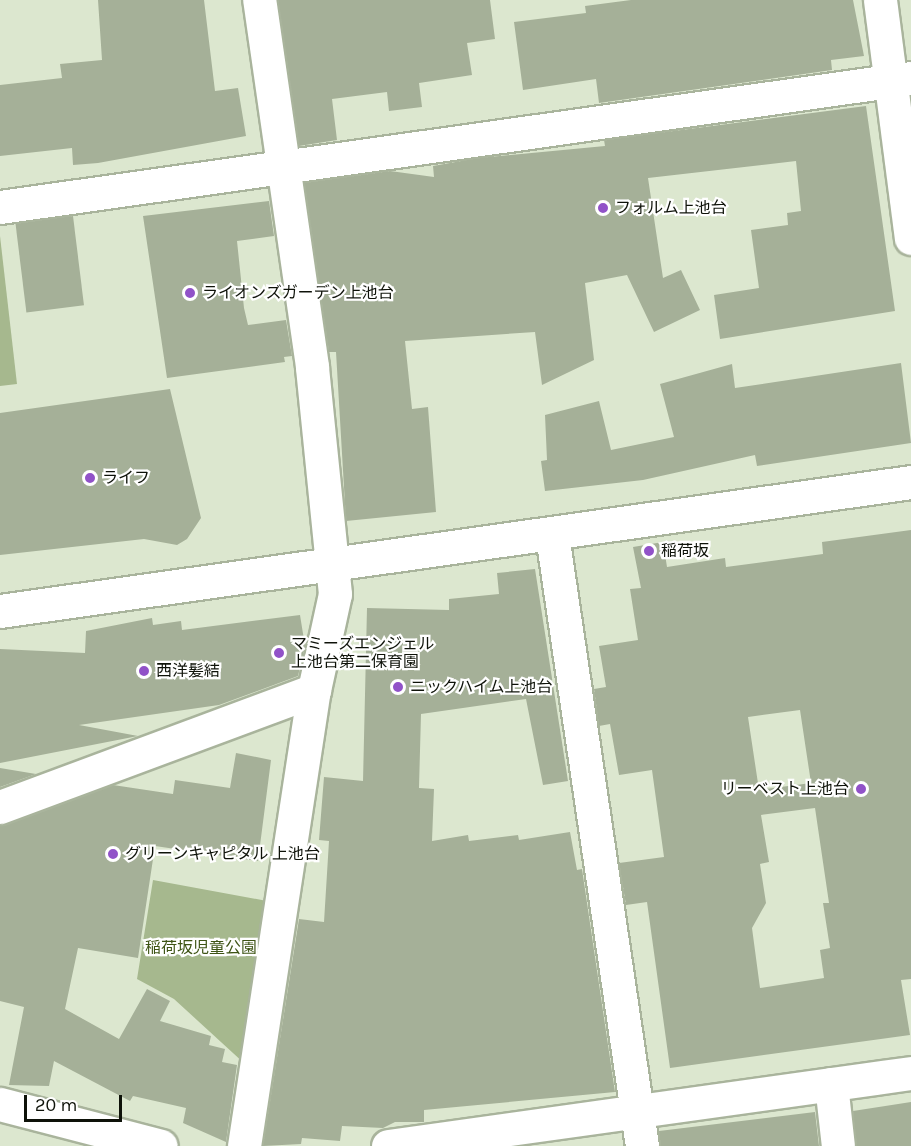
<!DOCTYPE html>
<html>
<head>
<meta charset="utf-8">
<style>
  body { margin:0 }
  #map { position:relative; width:911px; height:1146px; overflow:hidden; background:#dce7cf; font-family:Karla,"Noto Sans JP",sans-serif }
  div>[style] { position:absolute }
  .green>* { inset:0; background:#a6b88e }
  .building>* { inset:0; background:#a5b098; transform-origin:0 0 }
  .roads { filter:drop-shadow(2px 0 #a9b49c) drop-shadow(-2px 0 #a9b49c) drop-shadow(0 2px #a9b49c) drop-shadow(0 -2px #a9b49c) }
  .street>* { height:33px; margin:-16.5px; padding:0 16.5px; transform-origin:16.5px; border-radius:16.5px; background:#fff }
  .secondary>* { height:33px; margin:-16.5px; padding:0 16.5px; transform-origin:16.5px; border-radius:16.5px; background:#fff }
  .dots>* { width:16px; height:16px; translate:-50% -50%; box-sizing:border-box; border:3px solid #fff; border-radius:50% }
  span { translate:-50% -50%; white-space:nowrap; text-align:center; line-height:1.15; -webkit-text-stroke:4.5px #fff; paint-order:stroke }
  .poi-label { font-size:16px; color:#0e1209 }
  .left { translate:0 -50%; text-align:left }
  .right { translate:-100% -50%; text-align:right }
  .park-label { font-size:16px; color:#3e5415 }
  .scale { position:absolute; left:24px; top:1095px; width:98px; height:27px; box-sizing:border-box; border:3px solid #0e1209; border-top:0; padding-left:8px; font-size:18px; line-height:21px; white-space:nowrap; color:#0e1209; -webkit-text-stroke:4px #fff; paint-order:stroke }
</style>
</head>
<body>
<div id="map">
  <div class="green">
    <i style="clip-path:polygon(0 236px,17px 384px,0 386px)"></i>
    <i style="clip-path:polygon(153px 880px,267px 901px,245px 1064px,174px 999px,137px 979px)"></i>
  </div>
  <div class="building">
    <i style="clip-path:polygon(98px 0,204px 0,215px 91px,238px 88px,246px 136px,98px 163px,73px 165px,72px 148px,0 156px,0 85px,62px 78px,60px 64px,102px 60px)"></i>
    <i style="clip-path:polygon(278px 0,490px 0,495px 39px,467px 43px,472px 75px,419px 83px,422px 107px,389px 111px,387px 92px,332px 99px,337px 140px,299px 146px)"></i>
    <i style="clip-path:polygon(631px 0,853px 0,864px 56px,831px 60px,832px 70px,599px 103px,596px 79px,523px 90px,514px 22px,586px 13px,585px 6px)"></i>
    <i style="clip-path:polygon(866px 106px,895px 311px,720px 339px,714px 295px,759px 288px,751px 230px,788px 225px,787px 213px,801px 211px,796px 161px,648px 178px,663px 278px,681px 270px,700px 310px,654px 332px,627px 275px,585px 283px,594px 360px,542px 385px,535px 332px,405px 341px,412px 409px,428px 407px,436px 512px,346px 521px,336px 352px,329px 352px,304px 183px,390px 171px,434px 177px,433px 166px,478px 158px,605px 146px,604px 140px)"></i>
    <i style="clip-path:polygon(269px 201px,274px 236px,237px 241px,244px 308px,248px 325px,286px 320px,292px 356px,284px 357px,285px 362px,167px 378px,143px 216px)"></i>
    <i style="left:73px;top:216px;width:90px;height:58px;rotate:83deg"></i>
    <i style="clip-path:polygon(901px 363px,911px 443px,757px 466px,755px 455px,643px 480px,545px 491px,541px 461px,547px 460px,545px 415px,599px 401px,611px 450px,674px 437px,660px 384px,732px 364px,735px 388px)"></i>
    <i style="clip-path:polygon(170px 389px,201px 518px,187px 539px,177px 545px,144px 539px,0 555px,0 413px)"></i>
    <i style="clip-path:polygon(evenodd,911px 530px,911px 979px,901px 980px,910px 1035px,670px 1068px,647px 902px,626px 905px,619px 863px,664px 857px,652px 770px,619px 775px,610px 724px,599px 726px,594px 689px,606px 687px,599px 646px,638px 640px,630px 589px,641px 588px,633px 547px,663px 542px,667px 567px,725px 558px,726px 567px,823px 554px,822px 542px,911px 530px,800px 710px,811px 783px,759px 790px,748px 717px,800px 710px,911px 530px,815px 808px,829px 903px,823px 903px,830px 948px,820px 950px,824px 978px,760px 988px,752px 928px,766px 903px,760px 864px,769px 862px,761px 815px,815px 808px)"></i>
    <i style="clip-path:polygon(535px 569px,568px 781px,543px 785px,526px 699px,421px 714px,419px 788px,434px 789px,432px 841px,468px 835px,469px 841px,518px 835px,519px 840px,570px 832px,577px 870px,582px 869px,615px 1092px,424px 1110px,424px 1122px,395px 1122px,383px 1128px,342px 1126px,340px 1141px,302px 1138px,301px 1144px,263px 1146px,299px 919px,324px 922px,329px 841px,319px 840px,324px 777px,363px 781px,367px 608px,449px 610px,449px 599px,499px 594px,497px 573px)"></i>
    <i style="clip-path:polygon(300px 615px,305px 646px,298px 676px,219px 705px,79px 725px,138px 736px,0 763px,0 649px,85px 653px,86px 631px,152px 618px,153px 625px,181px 621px,182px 630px)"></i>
    <i style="clip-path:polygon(236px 753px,271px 760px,258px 861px,155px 846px,138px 958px,78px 948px,65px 1009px,119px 1039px,147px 989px,170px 1001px,160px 1021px,211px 1036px,209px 1045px,225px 1049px,222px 1062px,237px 1065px,226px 1142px,183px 1123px,186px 1108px,133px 1096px,130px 1101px,54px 1061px,49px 1086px,9px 1085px,24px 1007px,0 1001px,0 825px,113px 785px,173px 794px,175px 780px,230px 788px)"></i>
    <i style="clip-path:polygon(0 768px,36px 774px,0 787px)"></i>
    <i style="clip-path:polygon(911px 1102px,911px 1146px,856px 1146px,853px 1111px)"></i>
    <i style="clip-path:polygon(815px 1112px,819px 1146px,660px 1146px,659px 1131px)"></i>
  </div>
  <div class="roads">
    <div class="street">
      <i style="left:880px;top:0;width:240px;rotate:82.6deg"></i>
      <i style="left:0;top:207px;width:920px;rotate:-8.06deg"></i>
      <i style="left:552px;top:535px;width:618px;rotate:81.62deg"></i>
      <i style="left:0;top:807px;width:335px;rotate:-20.4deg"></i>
      <i style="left:831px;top:1084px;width:62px;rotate:83.6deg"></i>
      <i style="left:0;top:1104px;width:166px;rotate:14.6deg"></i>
      <i style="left:244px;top:1146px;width:461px;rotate:-81.3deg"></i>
      <i style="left:314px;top:690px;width:98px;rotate:-77.7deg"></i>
      <i style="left:335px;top:594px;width:229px;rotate:-95.8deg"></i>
      <i style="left:312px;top:366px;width:370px;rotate:-98.2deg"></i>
      <i style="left:388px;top:1146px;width:528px;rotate:-7.95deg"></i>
    </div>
    <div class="secondary">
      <i style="left:0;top:611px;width:920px;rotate:-8.06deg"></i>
    </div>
  </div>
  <div class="dots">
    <i style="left:603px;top:208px;background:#9152c8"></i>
    <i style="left:190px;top:293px;background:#9152c8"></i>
    <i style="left:90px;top:478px;background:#9152c8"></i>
    <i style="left:649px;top:551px;background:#9152c8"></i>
    <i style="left:279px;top:653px;background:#9152c8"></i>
    <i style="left:144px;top:671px;background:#9152c8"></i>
    <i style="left:398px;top:687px;background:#9152c8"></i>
    <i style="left:861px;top:789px;background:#9152c8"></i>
    <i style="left:113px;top:854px;background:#9152c8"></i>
  </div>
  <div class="poi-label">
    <span class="left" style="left:615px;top:208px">フォルム上池台</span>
    <span class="left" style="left:202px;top:293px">ライオンズガーデン上池台</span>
    <span class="left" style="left:102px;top:478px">ライフ</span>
    <span class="left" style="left:661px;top:551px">稲荷坂</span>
    <span class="left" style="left:291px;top:653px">マミーズエンジェル<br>上池台第二保育園</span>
    <span class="left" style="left:156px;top:671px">西洋髪結</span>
    <span class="left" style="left:410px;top:687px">ニックハイム上池台</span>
    <span class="right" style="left:849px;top:789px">リーベスト上池台</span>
    <span class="left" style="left:125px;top:854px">グリーンキャピタル 上池台</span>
  </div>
  <div class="park-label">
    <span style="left:201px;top:948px">稲荷坂児童公園</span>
  </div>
  <div class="scale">20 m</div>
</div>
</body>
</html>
